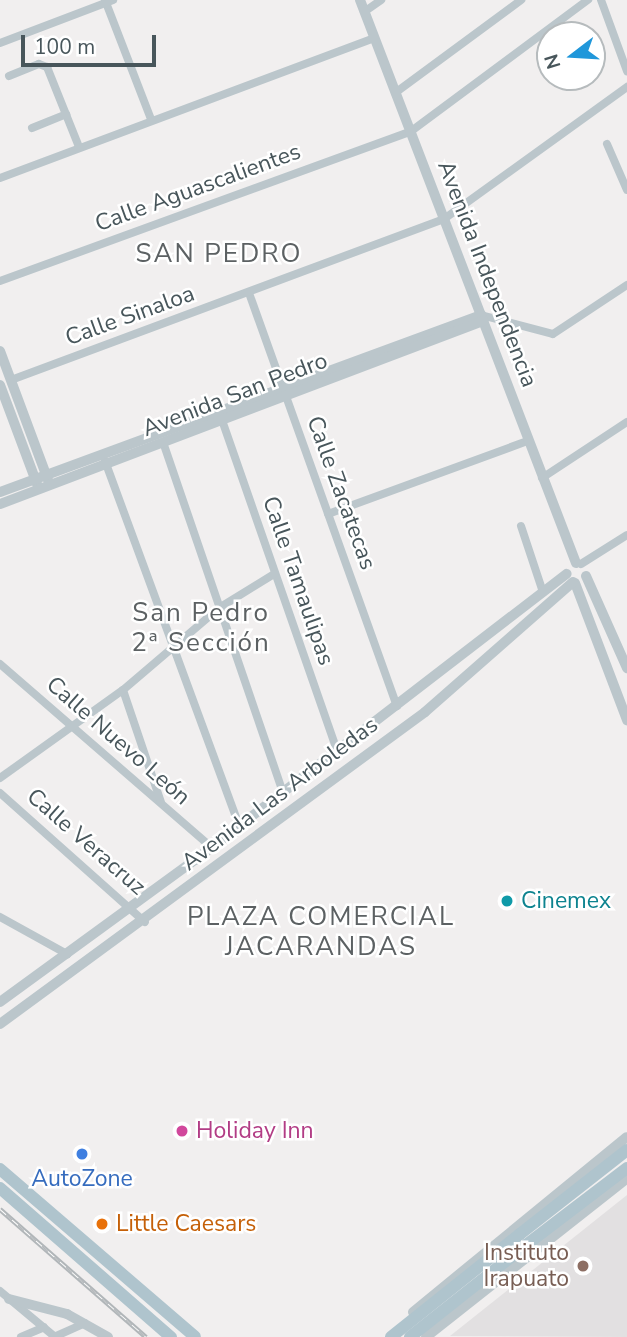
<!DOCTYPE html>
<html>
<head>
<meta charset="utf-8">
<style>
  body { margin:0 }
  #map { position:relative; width:627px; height:1337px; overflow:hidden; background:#f1efef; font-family:"Nunito Sans",sans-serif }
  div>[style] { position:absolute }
  .education>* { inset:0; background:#e2e0e1 }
  .minor>* { height:8px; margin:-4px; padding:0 4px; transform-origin:4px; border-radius:4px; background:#bbc6cb }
  .tertiary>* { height:10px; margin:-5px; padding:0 5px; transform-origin:5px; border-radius:5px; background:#bbc6cb }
  .primary>* { height:12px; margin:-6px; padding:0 6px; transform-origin:6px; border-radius:6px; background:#afc4cd }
  .rail>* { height:5px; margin-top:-2.5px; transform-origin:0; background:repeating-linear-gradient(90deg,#fff 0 8px,#b1b6b9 0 16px); box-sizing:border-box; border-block:2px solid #b1b6b9 }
  .primary-bridge>* { height:12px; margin:-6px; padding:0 6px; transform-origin:6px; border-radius:6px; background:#afc4cd }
  .dots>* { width:19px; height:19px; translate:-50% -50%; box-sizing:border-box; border:4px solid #fff; border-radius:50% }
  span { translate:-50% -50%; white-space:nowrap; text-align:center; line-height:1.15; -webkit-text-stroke:5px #fff; paint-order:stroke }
  .street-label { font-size:23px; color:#48565b }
  .culture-label { font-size:23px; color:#0d838f }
  .left { translate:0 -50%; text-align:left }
  .hotel-label { font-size:23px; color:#b23c85 }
  .shop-label { font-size:23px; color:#366cbe }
  .food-label { font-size:23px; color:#c56008 }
  .education-label { font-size:23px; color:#785e54 }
  .right { translate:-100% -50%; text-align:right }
  .quarter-label { font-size:26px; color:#5c6163; letter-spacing:2px }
  .north { position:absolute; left:536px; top:21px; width:70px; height:70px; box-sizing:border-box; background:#fff; border:2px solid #b6bbbd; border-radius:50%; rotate:253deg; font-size:19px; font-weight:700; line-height:28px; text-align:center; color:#48565b }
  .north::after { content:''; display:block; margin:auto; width:24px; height:32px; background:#2097da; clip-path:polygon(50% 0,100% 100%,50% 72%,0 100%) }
  .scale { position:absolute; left:21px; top:35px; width:135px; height:32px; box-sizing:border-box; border:4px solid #48565b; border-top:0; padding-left:9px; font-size:21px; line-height:24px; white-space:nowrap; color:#48565b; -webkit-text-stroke:5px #fff; paint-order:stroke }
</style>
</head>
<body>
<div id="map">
  <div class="education">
    <i style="clip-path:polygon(627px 1195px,627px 1337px,450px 1336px)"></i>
  </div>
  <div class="minor">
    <i style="left:105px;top:0;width:128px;rotate:68.9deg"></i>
    <i style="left:601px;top:0;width:76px;rotate:69.9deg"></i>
    <i style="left:364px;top:12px;width:21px;rotate:-35deg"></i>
    <i style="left:0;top:43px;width:121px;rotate:-20.8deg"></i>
    <i style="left:9px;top:76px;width:32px;rotate:-22deg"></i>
    <i style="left:39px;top:64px;width:9px;rotate:21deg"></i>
    <i style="left:47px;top:67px;width:86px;rotate:68.2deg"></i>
    <i style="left:395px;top:93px;width:157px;rotate:-36.4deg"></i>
    <i style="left:32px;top:128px;width:37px;rotate:-22deg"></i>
    <i style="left:607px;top:144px;width:50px;rotate:66.5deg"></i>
    <i style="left:0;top:178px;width:399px;rotate:-20.5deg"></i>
    <i style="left:0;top:281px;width:436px;rotate:-20deg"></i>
    <i style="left:410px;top:132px;width:222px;rotate:-36.6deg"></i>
    <i style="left:249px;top:293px;width:439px;rotate:70.3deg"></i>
    <i style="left:481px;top:315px;width:74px;rotate:14.8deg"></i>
    <i style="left:553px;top:334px;width:89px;rotate:-33.5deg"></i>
    <i style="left:11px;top:380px;width:462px;rotate:-20.4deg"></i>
    <i style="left:444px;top:219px;width:226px;rotate:-35.8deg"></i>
    <i style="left:223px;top:423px;width:347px;rotate:70.8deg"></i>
    <i style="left:164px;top:445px;width:367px;rotate:71.1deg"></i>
    <i style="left:105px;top:461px;width:389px;rotate:69.8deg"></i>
    <i style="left:542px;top:478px;width:102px;rotate:-33.4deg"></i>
    <i style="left:328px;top:514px;width:213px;rotate:-20.1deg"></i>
    <i style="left:521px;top:526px;width:70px;rotate:71.6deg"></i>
    <i style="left:581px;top:564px;width:54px;rotate:-32.2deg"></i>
    <i style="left:0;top:664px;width:279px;rotate:40.9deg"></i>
    <i style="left:123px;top:690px;width:118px;rotate:71.3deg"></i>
    <i style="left:0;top:778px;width:151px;rotate:-35.6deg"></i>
    <i style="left:123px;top:690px;width:126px;rotate:-40.5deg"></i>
    <i style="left:219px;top:608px;width:65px;rotate:-31.7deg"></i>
    <i style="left:0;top:793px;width:194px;rotate:41.7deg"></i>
    <i style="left:0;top:917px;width:77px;rotate:28.9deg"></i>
    <i style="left:0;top:1291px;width:72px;rotate:39.9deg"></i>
    <i style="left:21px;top:1337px;width:25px;rotate:-23deg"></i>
    <i style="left:54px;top:1337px;width:34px;rotate:-24deg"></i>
  </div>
  <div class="tertiary">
    <i style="left:360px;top:0;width:603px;rotate:69.01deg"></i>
    <i style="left:0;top:351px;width:138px;rotate:69.6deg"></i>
    <i style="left:0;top:385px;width:106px;rotate:69.5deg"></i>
    <i style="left:0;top:492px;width:513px;rotate:-20.2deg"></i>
    <i style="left:0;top:504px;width:517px;rotate:-20.75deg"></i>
    <i style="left:586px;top:576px;width:101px;rotate:66deg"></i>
    <i style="left:575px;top:583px;width:147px;rotate:69.2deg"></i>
    <i style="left:0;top:1002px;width:241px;rotate:-36.1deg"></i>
    <i style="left:195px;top:860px;width:469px;rotate:-37.6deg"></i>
    <i style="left:0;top:1024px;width:527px;rotate:-36.28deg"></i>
    <i style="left:425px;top:712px;width:197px;rotate:-41.3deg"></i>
    <i style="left:9px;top:1299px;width:60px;rotate:14.5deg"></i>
    <i style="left:67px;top:1314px;width:47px;rotate:29.3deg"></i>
    <i style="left:413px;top:1312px;width:276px;rotate:-39.3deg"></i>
    <i style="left:426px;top:1337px;width:256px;rotate:-38.3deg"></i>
  </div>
  <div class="primary">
    <i style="left:0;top:1169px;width:257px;rotate:40.7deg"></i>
    <i style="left:0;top:1188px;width:227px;rotate:41.1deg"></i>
    <i style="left:520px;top:1234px;width:136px;rotate:-38.1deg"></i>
    <i style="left:526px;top:1245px;width:127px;rotate:-37.3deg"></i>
  </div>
  <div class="rail">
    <i style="left:0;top:1209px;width:194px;rotate:41.2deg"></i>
  </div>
  <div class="primary-bridge">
    <i style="left:391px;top:1337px;width:165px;rotate:-38.6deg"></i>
    <i style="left:410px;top:1337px;width:148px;rotate:-38.4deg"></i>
  </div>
  <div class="dots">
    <i style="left:507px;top:901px;background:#0f9aa8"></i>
    <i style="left:182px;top:1131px;background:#d1479c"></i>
    <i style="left:82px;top:1154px;background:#3f7fe0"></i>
    <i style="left:102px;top:1224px;background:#e8710a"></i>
    <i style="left:583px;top:1266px;background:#8d6e63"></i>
  </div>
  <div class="street-label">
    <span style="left:198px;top:188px;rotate:-20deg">Calle Aguascalientes</span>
    <span style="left:487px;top:274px;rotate:69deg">Avenida Independencia</span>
    <span style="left:130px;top:316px;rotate:-20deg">Calle Sinaloa</span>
    <span style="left:235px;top:395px;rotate:-21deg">Avenida San Pedro</span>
    <span style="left:341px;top:493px;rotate:70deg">Calle Zacatecas</span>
    <span style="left:298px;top:581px;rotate:71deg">Calle Tamaulipas</span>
    <span style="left:118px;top:741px;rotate:41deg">Calle Nuevo León</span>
    <span style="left:280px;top:794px;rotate:-37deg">Avenida Las Arboledas</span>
    <span style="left:86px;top:842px;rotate:41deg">Calle Veracruz</span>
  </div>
  <div class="culture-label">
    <span class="left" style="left:521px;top:901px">Cinemex</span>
  </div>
  <div class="hotel-label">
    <span class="left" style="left:196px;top:1131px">Holiday Inn</span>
  </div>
  <div class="shop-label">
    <span style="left:82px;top:1179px">AutoZone</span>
  </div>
  <div class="food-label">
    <span class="left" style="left:116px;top:1224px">Little Caesars</span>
  </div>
  <div class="education-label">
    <span class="right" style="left:569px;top:1266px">Instituto<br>Irapuato</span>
  </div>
  <div class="quarter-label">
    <span style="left:219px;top:254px">SAN PEDRO</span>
    <span style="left:201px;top:628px">San Pedro<br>2ª Sección</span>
    <span style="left:321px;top:932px">PLAZA COMERCIAL<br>JACARANDAS</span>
  </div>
  <div class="north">N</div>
  <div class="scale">100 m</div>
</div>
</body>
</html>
